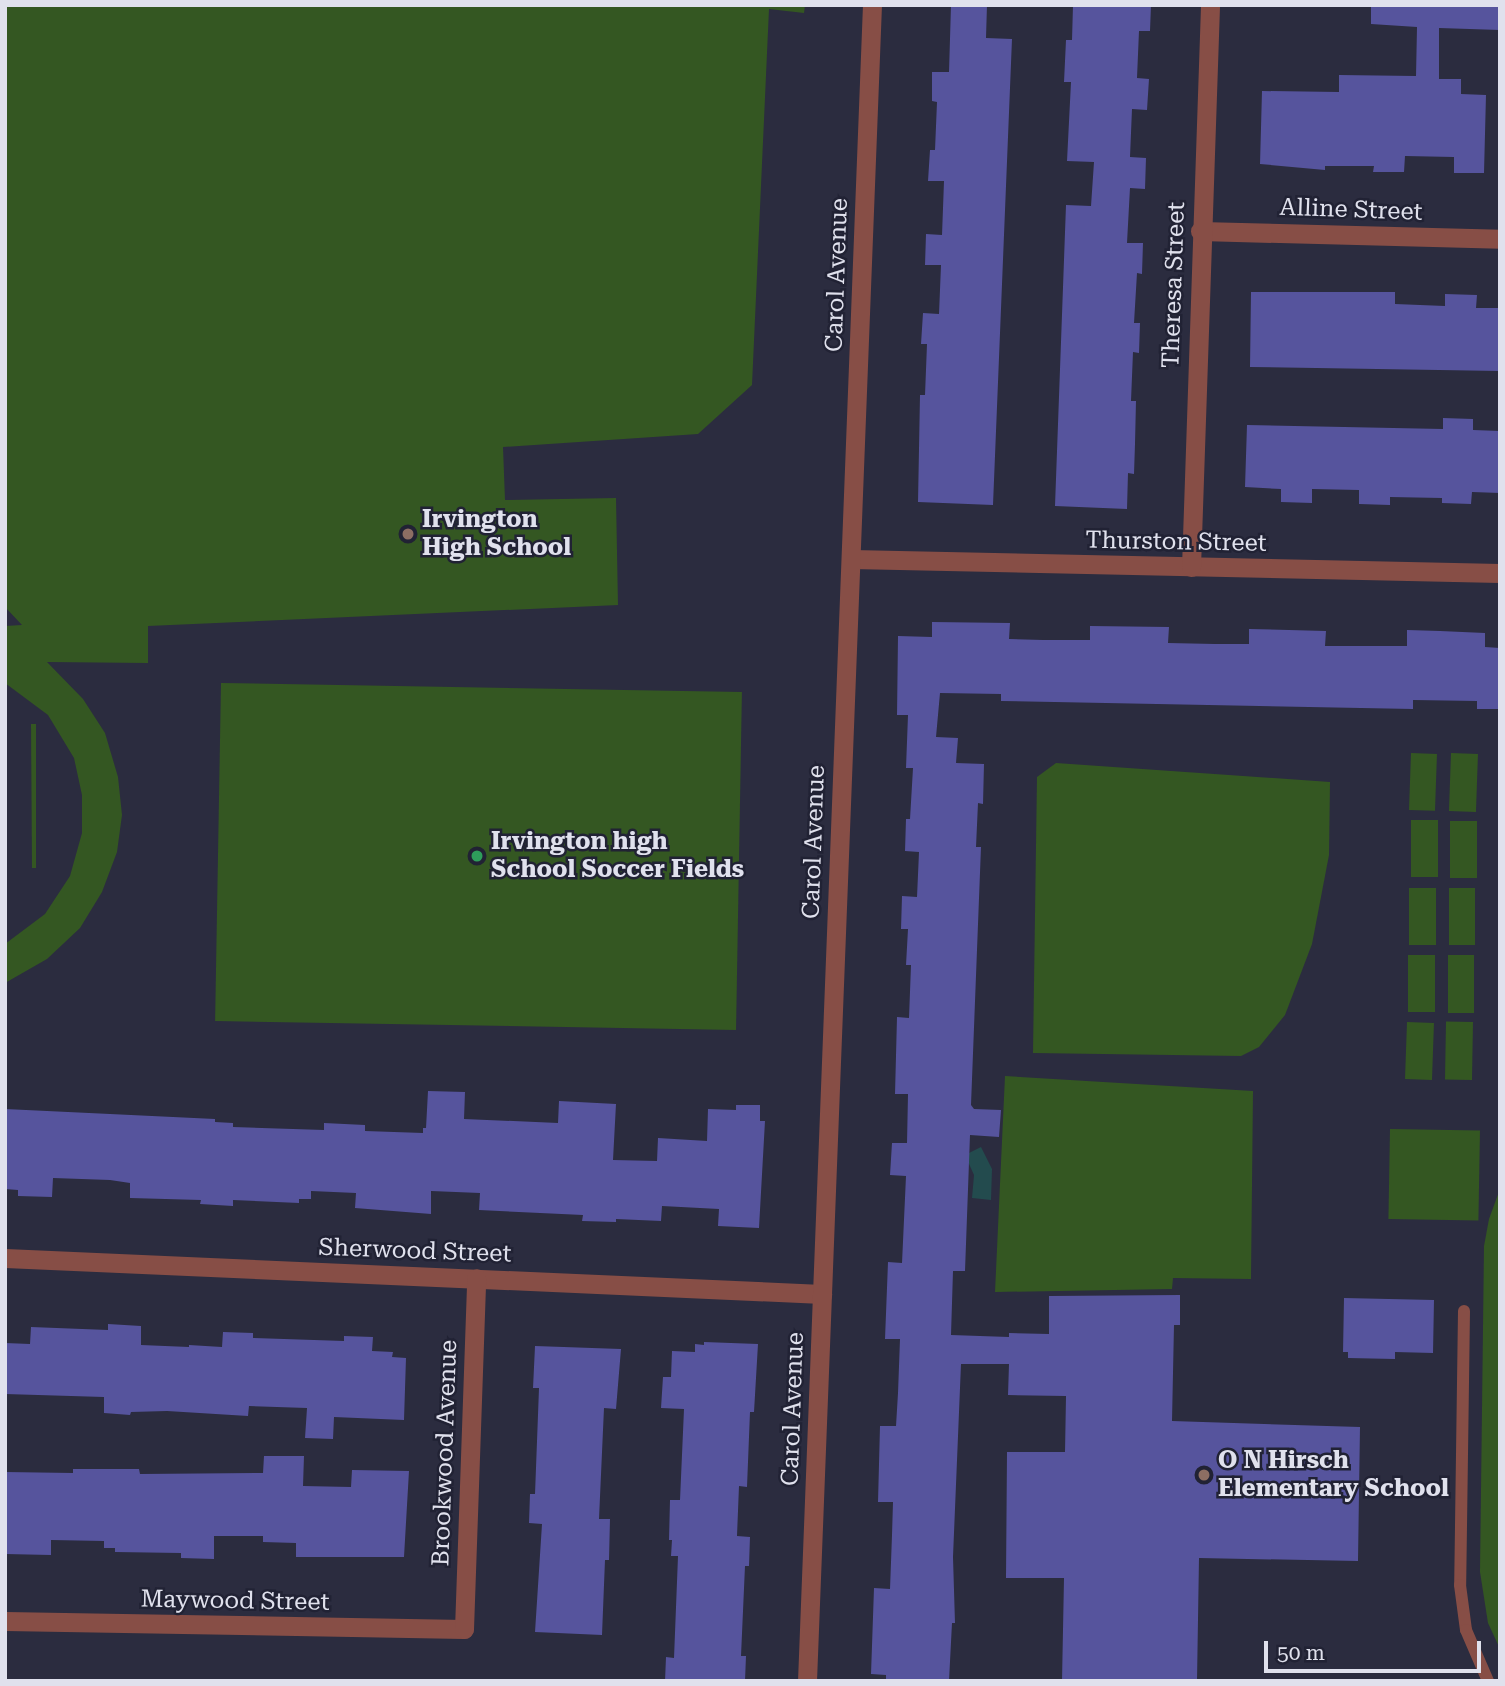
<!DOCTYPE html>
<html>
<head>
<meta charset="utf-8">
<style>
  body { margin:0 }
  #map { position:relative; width:1505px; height:1686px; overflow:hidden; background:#2b2c3f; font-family:"Roboto Serif",serif }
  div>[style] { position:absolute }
  .green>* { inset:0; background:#345722; transform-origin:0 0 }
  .water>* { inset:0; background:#234b4e }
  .building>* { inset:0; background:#56549d }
  .service>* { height:12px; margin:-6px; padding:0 6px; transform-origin:6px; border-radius:6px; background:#874e46 }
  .minor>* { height:19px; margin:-9.5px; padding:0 9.5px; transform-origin:9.5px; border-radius:9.5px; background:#874e46 }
  .dots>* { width:19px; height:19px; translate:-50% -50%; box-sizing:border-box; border:4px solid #212234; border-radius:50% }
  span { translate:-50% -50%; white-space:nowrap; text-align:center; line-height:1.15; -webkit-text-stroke:5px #212234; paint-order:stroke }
  .street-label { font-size:24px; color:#e0e1ed }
  .poi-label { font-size:24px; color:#e0e1ed; font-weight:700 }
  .left { translate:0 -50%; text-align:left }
  .frame { position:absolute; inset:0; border:7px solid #e0e1ed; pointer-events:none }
  .scale { position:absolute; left:1264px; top:1641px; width:217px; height:32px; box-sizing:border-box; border:4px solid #e0e1ed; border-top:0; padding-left:9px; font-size:21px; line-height:24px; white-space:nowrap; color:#e0e1ed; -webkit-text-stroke:5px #212234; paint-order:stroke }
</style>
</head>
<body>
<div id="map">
  <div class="green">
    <i style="clip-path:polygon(5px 5px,805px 5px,804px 13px,769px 9px,752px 385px,698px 434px,503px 447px,505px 500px,616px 498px,618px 605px,148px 626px,148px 663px,47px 662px,83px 699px,105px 733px,118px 777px,122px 815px,117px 852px,102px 892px,80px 928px,47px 959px,5px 983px,5px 944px,45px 914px,70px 876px,82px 833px,82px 795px,74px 758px,48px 715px,5px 683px,5px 626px,22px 625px,5px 607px)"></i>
    <i style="left:221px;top:683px;width:521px;height:338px;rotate:1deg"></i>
    <i style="clip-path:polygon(31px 724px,36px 724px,36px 868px,32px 868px)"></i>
    <i style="left:1411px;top:753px;width:26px;height:57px;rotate:2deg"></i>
    <i style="left:1451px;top:753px;width:27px;height:58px;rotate:2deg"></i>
    <i style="clip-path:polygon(1056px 763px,1330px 782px,1329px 855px,1312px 944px,1285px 1015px,1259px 1047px,1241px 1056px,1033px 1053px,1037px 777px)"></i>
    <i style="left:1411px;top:820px;width:27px;height:57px"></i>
    <i style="left:1450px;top:821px;width:27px;height:57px"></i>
    <i style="left:1409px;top:888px;width:27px;height:57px"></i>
    <i style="left:1449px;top:888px;width:26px;height:57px"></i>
    <i style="left:1408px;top:955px;width:27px;height:57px"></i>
    <i style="left:1448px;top:955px;width:26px;height:58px"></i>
    <i style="left:1407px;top:1022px;width:27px;height:57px;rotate:2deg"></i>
    <i style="left:1473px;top:1022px;width:58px;height:27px;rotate:91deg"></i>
    <i style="clip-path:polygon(1005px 1076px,1253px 1091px,1251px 1279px,1173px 1278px,1172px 1289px,995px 1292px)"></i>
    <i style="left:1390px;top:1129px;width:90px;height:90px;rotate:1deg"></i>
    <i style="clip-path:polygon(1500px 1189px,1500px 1649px,1488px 1623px,1480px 1572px,1484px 1246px,1489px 1219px)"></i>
  </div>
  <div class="water">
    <i style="clip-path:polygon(981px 1147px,992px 1169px,991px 1200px,972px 1198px,974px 1175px,965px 1155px)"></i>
  </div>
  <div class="building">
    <i style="clip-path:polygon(951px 5px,987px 5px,986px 38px,1012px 39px,993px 505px,918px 502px,920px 395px,925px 395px,927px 344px,921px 344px,923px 313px,939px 314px,941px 265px,925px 265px,926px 234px,942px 235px,944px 181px,928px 181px,930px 150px,935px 150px,937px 102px,932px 101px,932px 72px,949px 72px)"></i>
    <i style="clip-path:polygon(1073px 5px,1151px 5px,1150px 31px,1139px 31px,1137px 78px,1149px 79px,1147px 110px,1132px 109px,1130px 157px,1146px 158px,1145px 189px,1130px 188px,1127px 243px,1143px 243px,1142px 274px,1137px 273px,1134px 323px,1140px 323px,1139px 353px,1133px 352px,1131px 401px,1136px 401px,1135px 444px,1134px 474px,1128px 473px,1127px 509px,1055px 506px,1066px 205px,1091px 206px,1094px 162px,1067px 161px,1071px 82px,1064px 82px,1066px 40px,1072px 40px)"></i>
    <i style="clip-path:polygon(1371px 5px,1500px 5px,1500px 30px,1439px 28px,1439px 79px,1461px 79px,1461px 94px,1486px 95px,1484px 173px,1454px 173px,1454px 157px,1405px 156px,1404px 172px,1373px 172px,1374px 166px,1325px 166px,1325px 170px,1260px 164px,1262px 91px,1339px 92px,1339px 75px,1416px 76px,1417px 27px,1371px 24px)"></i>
    <i style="clip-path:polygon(1251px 292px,1395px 292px,1395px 304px,1445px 306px,1445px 294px,1477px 295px,1476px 308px,1500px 308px,1500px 371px,1250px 367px)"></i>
    <i style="clip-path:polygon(1443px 418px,1473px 419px,1473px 430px,1500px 431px,1500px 493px,1472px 492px,1471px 504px,1442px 503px,1442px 498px,1390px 497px,1390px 505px,1359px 504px,1359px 490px,1312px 489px,1312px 503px,1281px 502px,1281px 489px,1245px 487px,1247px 425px,1443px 429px)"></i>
    <i style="clip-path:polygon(932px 622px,1010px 623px,1009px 639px,1043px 640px,1090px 640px,1090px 626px,1169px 627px,1168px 643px,1215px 644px,1249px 644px,1249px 629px,1326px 631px,1325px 646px,1407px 646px,1407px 630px,1440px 631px,1485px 633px,1485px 647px,1500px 648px,1500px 709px,1477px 709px,1477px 701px,1413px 700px,1413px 709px,1001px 701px,1001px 694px,940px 693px,936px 737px,958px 738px,956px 763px,984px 764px,983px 804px,978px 803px,976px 847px,981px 847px,971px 1105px,974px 1109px,1001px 1110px,999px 1137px,970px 1135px,965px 1271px,953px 1271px,951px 1335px,1009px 1337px,1009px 1333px,1049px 1334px,1049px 1296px,1180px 1295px,1180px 1325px,1174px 1325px,1172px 1421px,1360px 1427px,1358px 1561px,1199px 1558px,1197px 1681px,1062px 1681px,1064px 1578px,1006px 1578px,1007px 1452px,1065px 1452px,1066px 1396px,1008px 1395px,1009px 1364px,961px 1364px,953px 1557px,955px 1623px,952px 1623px,949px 1681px,886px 1681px,886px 1675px,871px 1674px,874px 1588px,890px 1589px,892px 1535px,893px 1502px,878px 1502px,880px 1426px,896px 1426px,898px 1393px,900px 1339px,885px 1339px,888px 1262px,902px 1263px,906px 1176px,890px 1175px,892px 1143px,907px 1143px,908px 1094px,895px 1094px,897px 1017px,909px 1018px,911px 965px,906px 965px,908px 929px,901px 929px,902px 896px,917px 897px,919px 852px,905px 851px,906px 819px,910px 819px,913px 768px,906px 768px,908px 715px,897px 715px,898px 636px,932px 637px)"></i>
    <i style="clip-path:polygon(428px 1091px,465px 1092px,464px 1119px,558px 1123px,559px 1101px,616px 1104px,613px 1160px,657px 1161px,658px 1138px,707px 1141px,708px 1109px,736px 1110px,736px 1105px,760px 1105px,760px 1121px,765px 1121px,759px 1228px,718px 1226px,719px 1209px,662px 1206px,661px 1221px,616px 1219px,616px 1222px,582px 1221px,583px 1215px,479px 1210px,480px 1193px,431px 1191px,431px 1214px,355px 1208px,356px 1193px,311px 1191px,311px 1199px,299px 1199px,299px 1203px,233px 1200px,233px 1206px,200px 1204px,201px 1200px,130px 1198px,130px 1183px,110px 1180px,53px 1178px,52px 1197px,18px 1196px,18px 1190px,5px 1189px,5px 1109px,215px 1119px,215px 1122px,233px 1123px,233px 1127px,324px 1130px,324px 1123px,365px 1125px,365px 1131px,423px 1133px,423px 1128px,426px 1128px)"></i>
    <i style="clip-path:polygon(1344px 1298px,1434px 1300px,1433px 1353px,1395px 1352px,1395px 1359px,1348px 1358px,1348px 1352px,1343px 1352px)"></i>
    <i style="clip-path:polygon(108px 1324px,141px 1326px,141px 1345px,189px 1347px,189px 1345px,222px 1347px,223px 1332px,253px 1333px,253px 1338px,344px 1341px,344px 1336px,373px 1337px,372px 1351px,393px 1352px,392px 1357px,406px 1358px,404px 1420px,334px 1417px,333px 1439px,305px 1438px,307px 1408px,249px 1406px,248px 1416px,167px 1411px,131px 1412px,130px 1415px,104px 1413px,104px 1397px,5px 1394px,5px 1343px,30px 1344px,31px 1327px,108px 1330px)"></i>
    <i style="clip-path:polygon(704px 1342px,758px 1344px,754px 1412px,750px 1412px,747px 1487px,739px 1486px,737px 1536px,750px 1537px,749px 1566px,745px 1566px,741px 1656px,746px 1656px,745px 1681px,665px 1681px,666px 1657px,674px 1658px,678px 1556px,671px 1556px,672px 1540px,669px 1540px,670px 1500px,680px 1500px,684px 1409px,661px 1408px,663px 1377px,671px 1377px,672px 1351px,695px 1352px,695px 1344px,704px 1345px)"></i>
    <i style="clip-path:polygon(535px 1346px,621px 1349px,616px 1409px,604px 1408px,599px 1519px,610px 1519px,609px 1560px,605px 1560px,602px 1635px,535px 1632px,542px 1524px,529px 1523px,530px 1494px,535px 1494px,539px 1388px,533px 1388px)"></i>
    <i style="clip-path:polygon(264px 1456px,304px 1456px,303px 1486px,351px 1487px,352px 1470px,409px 1471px,404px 1557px,296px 1557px,296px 1543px,263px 1542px,263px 1536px,214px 1536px,214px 1559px,181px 1558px,181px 1553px,115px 1552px,115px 1548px,104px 1548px,104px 1541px,51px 1540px,51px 1555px,5px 1554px,5px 1472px,73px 1473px,73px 1469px,139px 1469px,140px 1474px,263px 1473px)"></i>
  </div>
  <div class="service">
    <i style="left:1464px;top:1311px;width:274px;rotate:90.8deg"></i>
    <i style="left:1460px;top:1585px;width:45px;rotate:82.4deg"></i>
    <i style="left:1466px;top:1630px;width:56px;rotate:66.7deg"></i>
  </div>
  <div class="minor">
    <i style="left:1200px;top:231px;width:300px;rotate:1.5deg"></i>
    <i style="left:851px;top:559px;width:649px;rotate:1.24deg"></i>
    <i style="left:1191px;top:567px;width:562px;rotate:-88.06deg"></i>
    <i style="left:5px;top:1258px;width:818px;rotate:2.52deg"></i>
    <i style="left:5px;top:1621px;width:459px;rotate:1deg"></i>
    <i style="left:464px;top:1629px;width:351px;rotate:-88deg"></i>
    <i style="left:807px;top:1681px;width:1677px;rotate:-87.78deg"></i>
  </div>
  <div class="dots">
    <i style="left:408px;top:534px;background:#8d6e63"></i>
    <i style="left:477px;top:856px;background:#2e9e5b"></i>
    <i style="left:1204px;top:1475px;background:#8d6e63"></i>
  </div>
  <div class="street-label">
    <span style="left:1351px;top:210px;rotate:2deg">Alline Street</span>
    <span style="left:837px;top:275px;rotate:-88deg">Carol Avenue</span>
    <span style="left:1174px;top:285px;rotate:-88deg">Theresa Street</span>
    <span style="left:1176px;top:542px;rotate:1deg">Thurston Street</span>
    <span style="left:814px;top:842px;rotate:-88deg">Carol Avenue</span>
    <span style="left:415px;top:1251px;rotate:2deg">Sherwood Street</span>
    <span style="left:793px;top:1409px;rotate:-88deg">Carol Avenue</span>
    <span style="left:445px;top:1453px;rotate:-88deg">Brookwood Avenue</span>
    <span style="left:235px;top:1601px;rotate:1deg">Maywood Street</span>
  </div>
  <div class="poi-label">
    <span class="left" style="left:422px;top:534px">Irvington<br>High School</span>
    <span class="left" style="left:491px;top:856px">Irvington high<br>School Soccer Fields</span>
    <span class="left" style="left:1218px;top:1475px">O N Hirsch<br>Elementary School</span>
  </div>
  <div class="frame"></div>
  <div class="scale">50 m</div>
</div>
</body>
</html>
